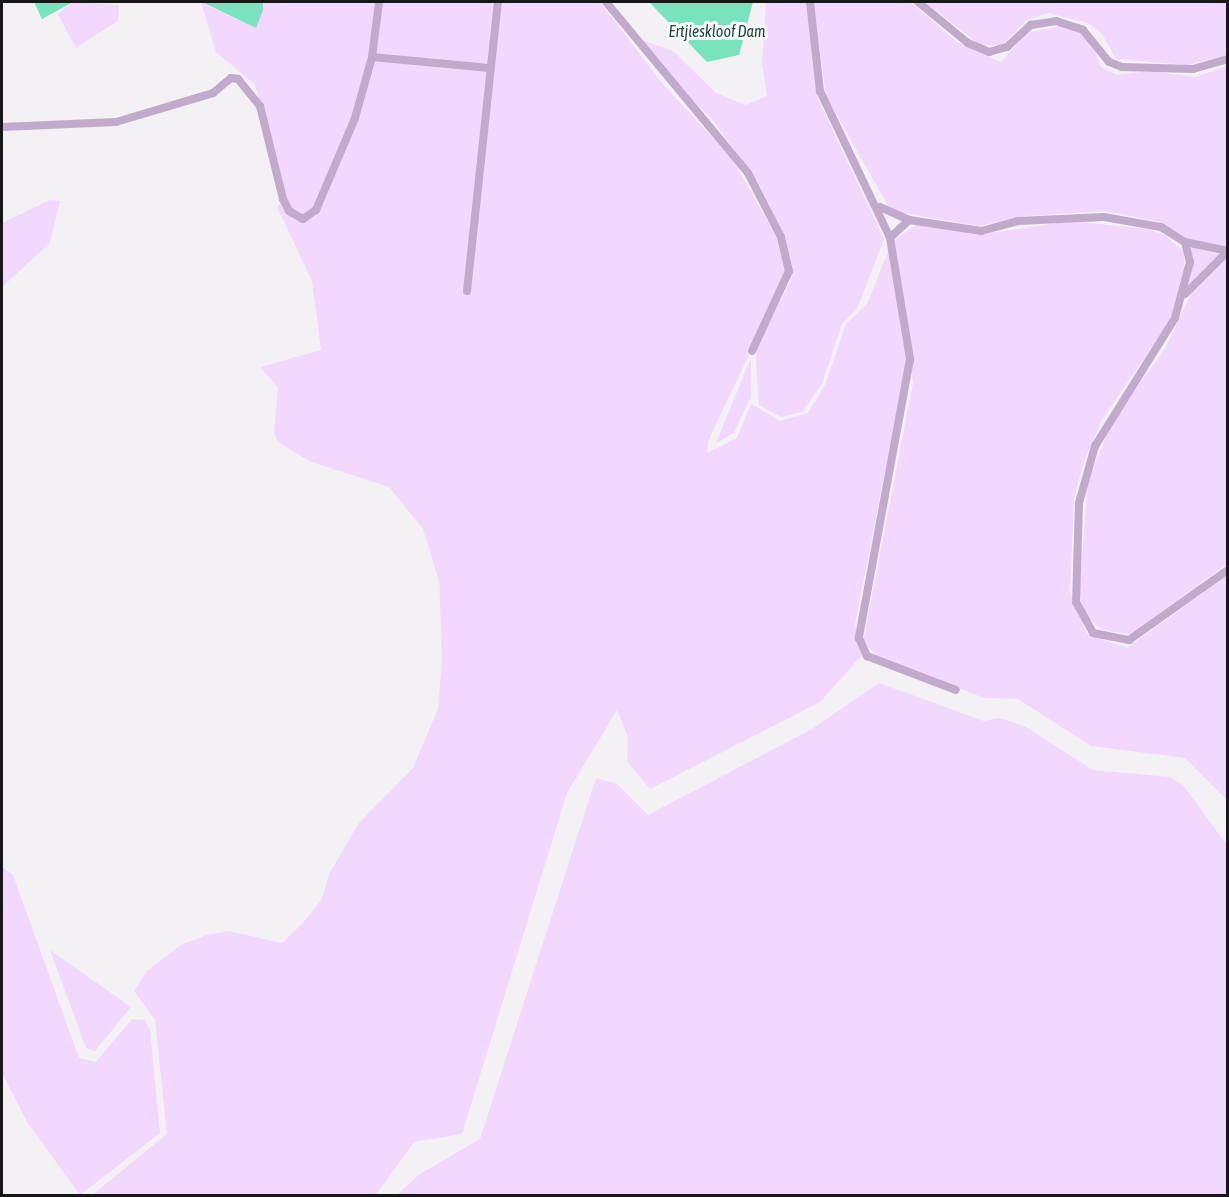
<!DOCTYPE html>
<html>
<head>
<meta charset="utf-8">
<style>
  body { margin:0 }
  #map { position:relative; width:1229px; height:1197px; overflow:hidden; background:#f3f1f4; font-family:"Asap Condensed",sans-serif }
  div>[style] { position:absolute }
  .green>* { inset:0; background:#f2d8fe }
  .water>* { inset:0; background:#78e3bc }
  .minor>* { height:8px; margin:-4px; padding:0 4px; transform-origin:4px; border-radius:4px; background:#c1aacb }
  span { translate:-50% -50%; white-space:nowrap; text-align:center; line-height:1.15; -webkit-text-stroke:6px #fff; paint-order:stroke }
  .water-label { font-size:16px; color:#184637; font-style:italic }
  .frame { position:absolute; inset:0; border:3px solid #181718; pointer-events:none }
</style>
</head>
<body>
<div id="map">
  <div class="green">
    <i style="clip-path:polygon(73px 2px,119px 5px,118px 21px,76px 48px,58px 14px)"></i>
    <i style="clip-path:polygon(201px 2px,256px 28px,263px 2px,600px 2px,662px 83px,733px 160px,781px 245px,785px 268px,779px 292px,708px 441px,707px 453px,737px 438px,751px 404px,780px 421px,808px 413px,825px 385px,846px 324px,867px 304px,890px 247px,907px 359px,855px 624px,862px 655px,820px 702px,650px 789px,627px 761px,628px 737px,617px 710px,567px 793px,462px 1134px,414px 1142px,376px 1195px,91px 1196px,167px 1134px,155px 1020px,134px 991px,147px 971px,181px 945px,207px 935px,229px 931px,282px 943px,303px 923px,322px 899px,329px 874px,359px 823px,413px 768px,438px 709px,442px 658px,439px 581px,423px 529px,389px 487px,309px 461px,278px 442px,274px 433px,278px 387px,260px 367px,321px 350px,312px 281px,277px 207px,285px 198px,255px 85px,216px 52px)"></i>
    <i style="clip-path:polygon(766px 2px,806px 2px,817px 97px,884px 239px,857px 309px,842px 324px,822px 384px,802px 412px,781px 417px,759px 405px,756px 362px,756px 348px,792px 278px,785px 236px,759px 184px,712px 119px,665px 73px,642px 40px,673px 51px,716px 93px,745px 105px,767px 96px,762px 64px)"></i>
    <i style="clip-path:polygon(813px 2px,910px 2px,957px 42px,1001px 62px,1027px 33px,1064px 25px,1090px 39px,1101px 67px,1117px 75px,1151px 71px,1195px 77px,1227px 66px,1227px 246px,1193px 242px,1161px 222px,1104px 211px,1025px 216px,979px 226px,891px 211px,826px 96px)"></i>
    <i style="clip-path:polygon(925px 2px,1227px 2px,1227px 55px,1187px 65px,1116px 59px,1102px 34px,1088px 23px,1048px 13px,1027px 20px,1002px 45px,980px 45px)"></i>
    <i style="clip-path:polygon(50px 200px,60px 201px,50px 243px,2px 287px,2px 223px)"></i>
    <i style="clip-path:polygon(1070px 221px,1147px 229px,1165px 235px,1184px 252px,1185px 279px,1172px 317px,1102px 420px,1084px 461px,1074px 498px,1070px 592px,1087px 634px,1127px 648px,1227px 576px,1227px 800px,1185px 758px,1091px 746px,1018px 699px,984px 698px,877px 656px,863px 642px,913px 383px,894px 240px,918px 224px,977px 235px)"></i>
    <i style="clip-path:polygon(1190px 247px,1221px 255px,1190px 284px,1193px 259px)"></i>
    <i style="clip-path:polygon(1227px 257px,1227px 564px,1131px 634px,1102px 630px,1085px 615px,1079px 593px,1088px 481px,1114px 418px,1165px 349px,1192px 292px)"></i>
    <i style="clip-path:polygon(751px 358px,751px 396px,734px 433px,716px 443px)"></i>
    <i style="clip-path:polygon(879px 683px,984px 721px,999px 718px,1024px 726px,1093px 770px,1170px 777px,1183px 785px,1227px 845px,1227px 1195px,397px 1195px,420px 1174px,480px 1139px,596px 778px,617px 784px,648px 815px,812px 729px)"></i>
    <i style="clip-path:polygon(2px 867px,13px 875px,79px 1058px,96px 1062px,132px 1019px,145px 1020px,150px 1030px,160px 1133px,80px 1195px,27px 1122px,2px 1073px)"></i>
    <i style="clip-path:polygon(50px 950px,131px 1007px,95px 1051px,86px 1048px)"></i>
  </div>
  <div class="water">
    <i style="clip-path:polygon(34px 2px,73px 2px,42px 19px)"></i>
    <i style="clip-path:polygon(202px 2px,263px 2px,263px 10px,256px 28px)"></i>
    <i style="clip-path:polygon(649px 2px,753px 2px,739px 55px,707px 62px)"></i>
  </div>
  <div class="minor">
    <i style="left:606px;top:2px;width:222px;rotate:50.3deg"></i>
    <i style="left:748px;top:173px;width:72px;rotate:62.7deg"></i>
    <i style="left:781px;top:237px;width:35px;rotate:77deg"></i>
    <i style="left:789px;top:271px;width:88px;rotate:114.8deg"></i>
    <i style="left:810px;top:2px;width:90px;rotate:83.6deg"></i>
    <i style="left:820px;top:91px;width:163px;rotate:64.5deg"></i>
    <i style="left:890px;top:238px;width:123px;rotate:80.6deg"></i>
    <i style="left:910px;top:359px;width:284px;rotate:100.4deg"></i>
    <i style="left:859px;top:638px;width:20px;rotate:66deg"></i>
    <i style="left:867px;top:656px;width:95px;rotate:20.9deg"></i>
    <i style="left:918px;top:2px;width:65px;rotate:39.4deg"></i>
    <i style="left:968px;top:43px;width:23px;rotate:23deg"></i>
    <i style="left:989px;top:52px;width:19px;rotate:-16deg"></i>
    <i style="left:1007px;top:47px;width:33px;rotate:-43deg"></i>
    <i style="left:1031px;top:25px;width:25px;rotate:-9deg"></i>
    <i style="left:1056px;top:21px;width:28px;rotate:18deg"></i>
    <i style="left:1083px;top:30px;width:41px;rotate:50.9deg"></i>
    <i style="left:1109px;top:62px;width:14px;rotate:21deg"></i>
    <i style="left:1122px;top:67px;width:71px;rotate:1.6deg"></i>
    <i style="left:1193px;top:69px;width:36px;rotate:-16deg"></i>
    <i style="left:372px;top:57px;width:118px;rotate:5.4deg"></i>
    <i style="left:2px;top:127px;width:114px;rotate:-2.5deg"></i>
    <i style="left:116px;top:122px;width:101px;rotate:-16.6deg"></i>
    <i style="left:213px;top:93px;width:23px;rotate:-40deg"></i>
    <i style="left:231px;top:78px;width:7px;rotate:8deg"></i>
    <i style="left:238px;top:79px;width:35px;rotate:51deg"></i>
    <i style="left:260px;top:106px;width:96px;rotate:76.1deg"></i>
    <i style="left:283px;top:199px;width:13px;rotate:63deg"></i>
    <i style="left:289px;top:211px;width:16px;rotate:30deg"></i>
    <i style="left:303px;top:219px;width:16px;rotate:-35deg"></i>
    <i style="left:316px;top:210px;width:100px;rotate:-67deg"></i>
    <i style="left:355px;top:118px;width:63px;rotate:-74.4deg"></i>
    <i style="left:372px;top:57px;width:55px;rotate:-82.7deg"></i>
    <i style="left:880px;top:207px;width:32px;rotate:24deg"></i>
    <i style="left:909px;top:220px;width:26px;rotate:137deg"></i>
    <i style="left:909px;top:220px;width:73px;rotate:8.7deg"></i>
    <i style="left:981px;top:231px;width:38px;rotate:-15deg"></i>
    <i style="left:1018px;top:221px;width:86px;rotate:-2.7deg"></i>
    <i style="left:1104px;top:217px;width:58px;rotate:10deg"></i>
    <i style="left:1161px;top:227px;width:28px;rotate:32deg"></i>
    <i style="left:1228px;top:251px;width:44px;rotate:-168.2deg"></i>
    <i style="left:1185px;top:242px;width:21px;rotate:76deg"></i>
    <i style="left:1190px;top:262px;width:58px;rotate:105deg"></i>
    <i style="left:1175px;top:318px;width:151px;rotate:122deg"></i>
    <i style="left:1095px;top:446px;width:59px;rotate:105.7deg"></i>
    <i style="left:1079px;top:503px;width:99px;rotate:91.7deg"></i>
    <i style="left:1076px;top:602px;width:35px;rotate:61deg"></i>
    <i style="left:1093px;top:633px;width:37px;rotate:11deg"></i>
    <i style="left:1129px;top:640px;width:121px;rotate:-35.3deg"></i>
    <i style="left:467px;top:291px;width:291px;rotate:-83.9deg"></i>
    <i style="left:1185px;top:294px;width:59px;rotate:-45deg"></i>
  </div>
  <div class="water-label">
    <span style="left:717px;top:31px">Ertjieskloof Dam</span>
  </div>
  <div class="frame"></div>
</div>
</body>
</html>
